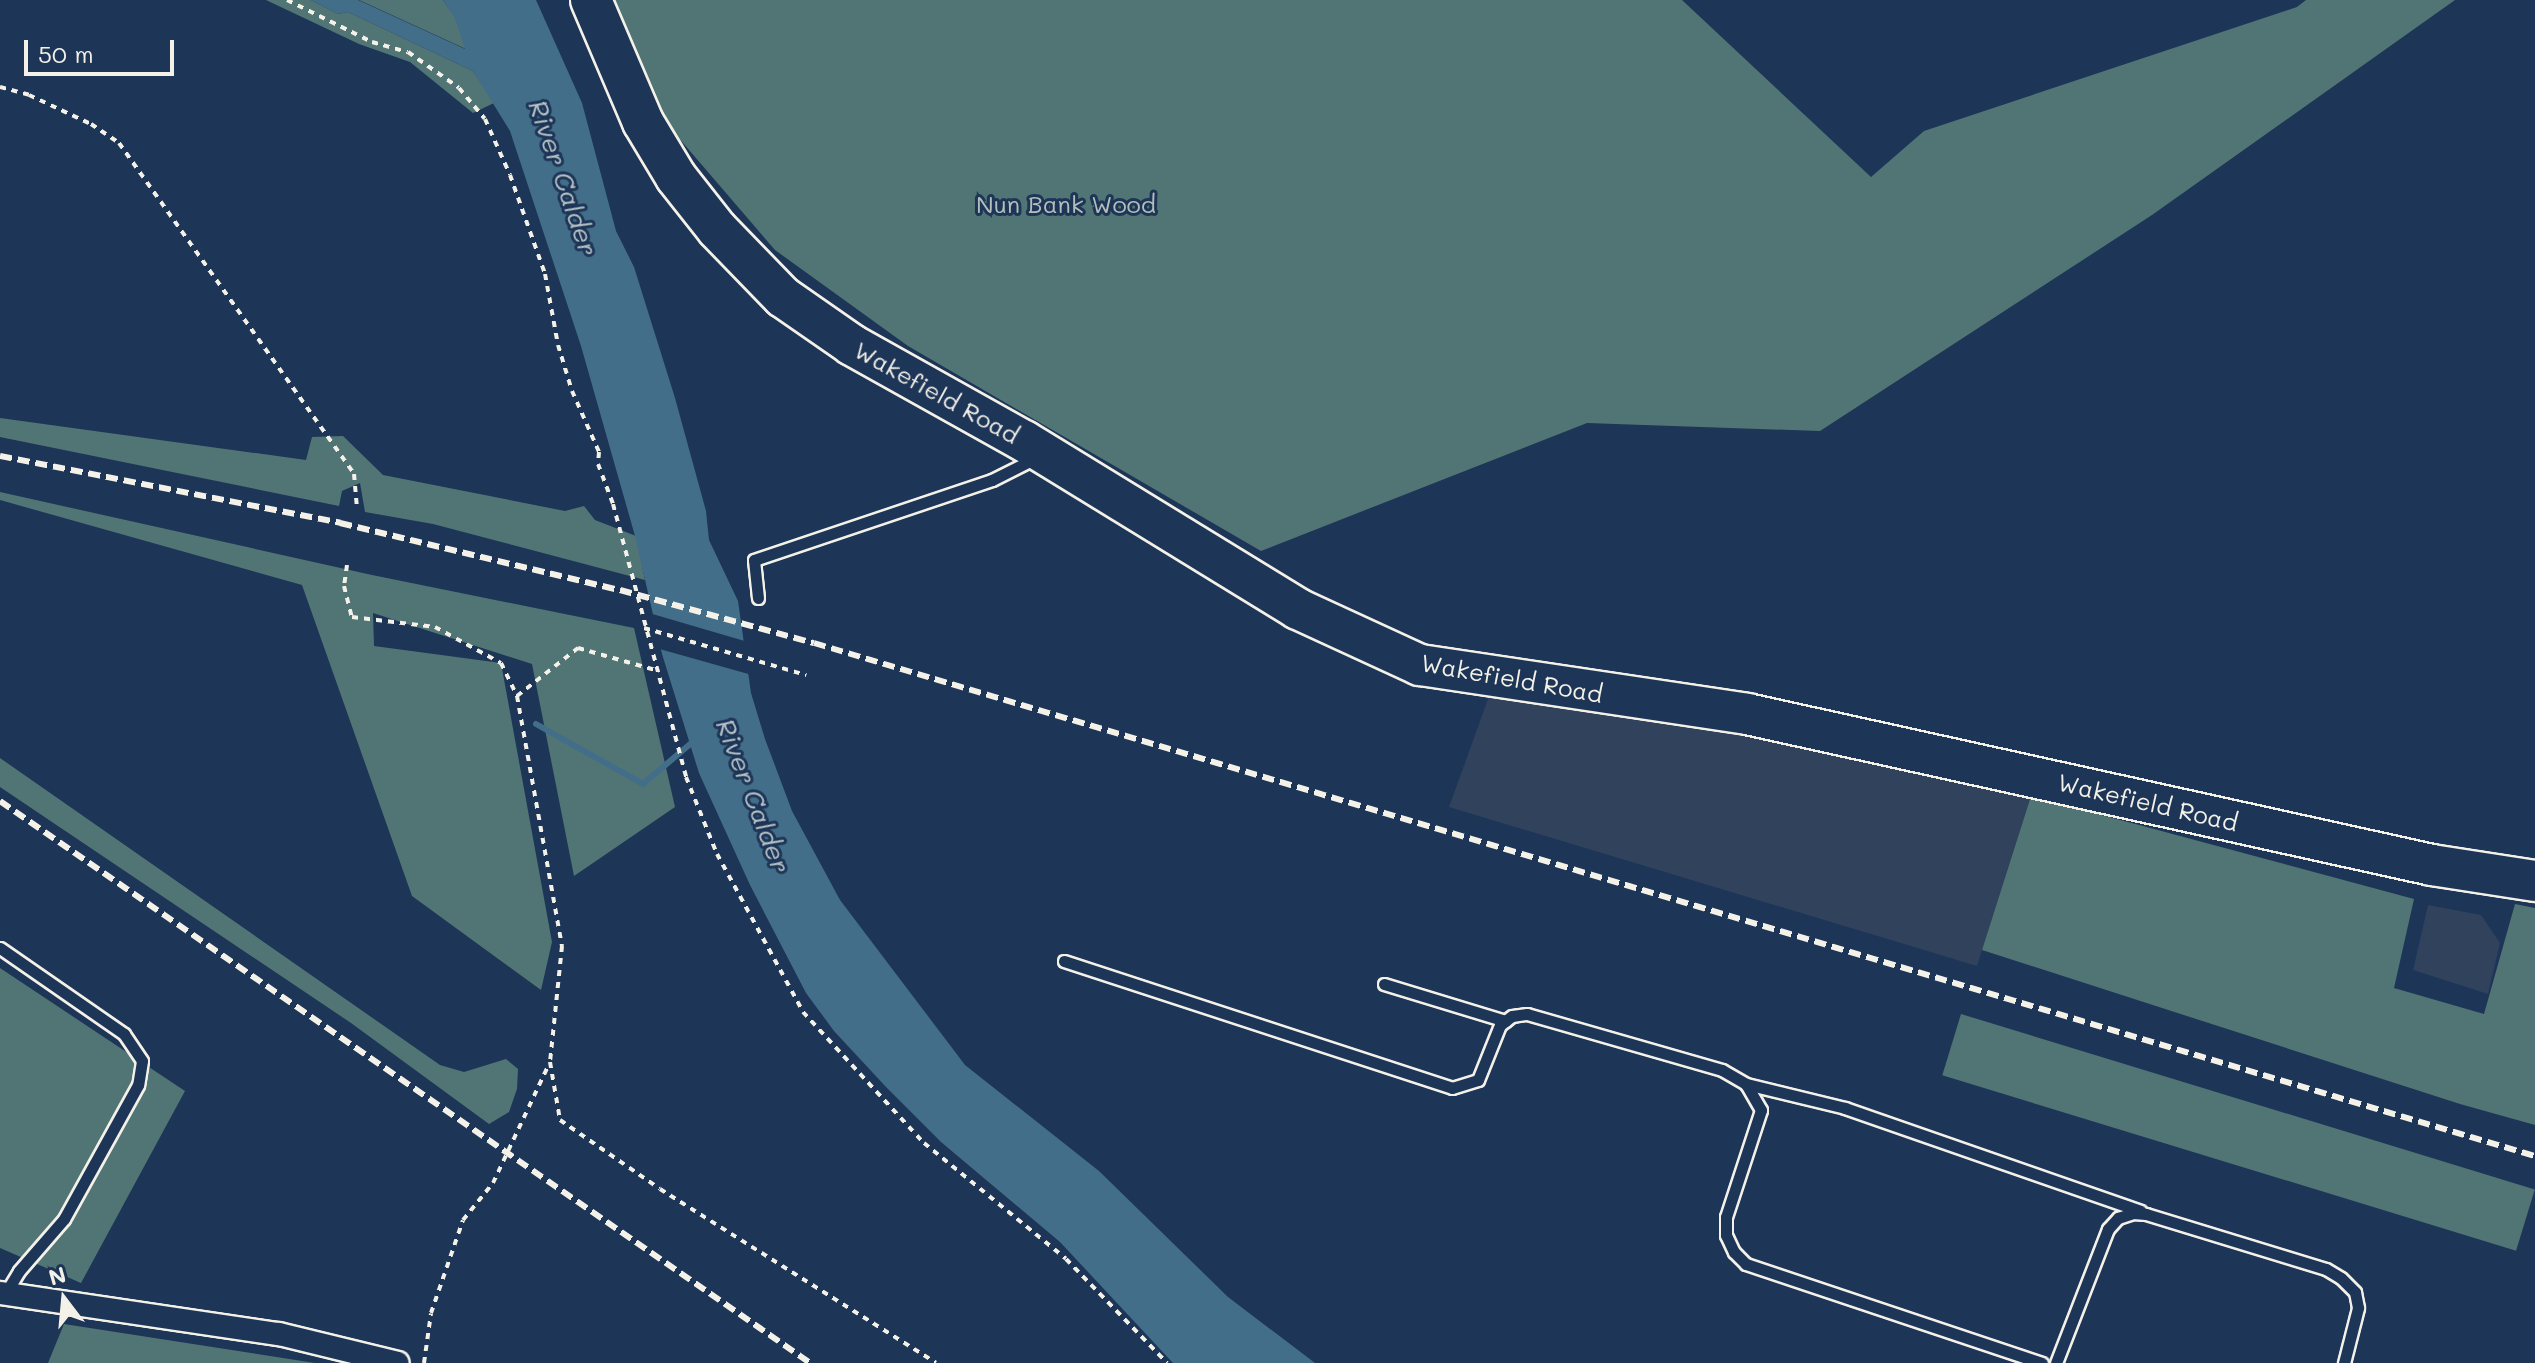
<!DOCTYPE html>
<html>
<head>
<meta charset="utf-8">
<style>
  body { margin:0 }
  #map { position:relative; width:2535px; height:1363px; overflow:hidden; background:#1d3557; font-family:Mali,sans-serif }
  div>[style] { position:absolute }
  .built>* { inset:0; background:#30425c }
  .green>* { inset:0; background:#517575; transform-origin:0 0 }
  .water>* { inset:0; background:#436e8a }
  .pier>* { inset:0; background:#1d3557 }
  .stream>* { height:6px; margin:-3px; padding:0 3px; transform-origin:3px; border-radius:3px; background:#436e8a }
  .path>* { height:4px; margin-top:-2px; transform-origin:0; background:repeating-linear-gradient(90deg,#f4f1e8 0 6px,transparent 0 12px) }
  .roads { filter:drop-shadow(2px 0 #f4f1e8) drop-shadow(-2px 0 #f4f1e8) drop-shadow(0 2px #f4f1e8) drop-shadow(0 -2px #f4f1e8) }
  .lane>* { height:11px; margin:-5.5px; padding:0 5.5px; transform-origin:5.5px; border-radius:5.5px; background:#1d3557 }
  .street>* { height:22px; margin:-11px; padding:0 11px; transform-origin:11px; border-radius:11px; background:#1d3557 }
  .highway>* { height:40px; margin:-20px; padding:0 20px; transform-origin:20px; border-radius:20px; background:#1d3557 }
  .rail>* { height:6px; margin-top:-3px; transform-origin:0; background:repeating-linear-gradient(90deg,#f4f1e8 0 12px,transparent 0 18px) }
  .path-bridge>* { height:4px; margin-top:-2px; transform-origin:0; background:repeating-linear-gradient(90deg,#f4f1e8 0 6px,transparent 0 12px) }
  span { translate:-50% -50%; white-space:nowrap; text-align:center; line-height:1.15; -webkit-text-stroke:6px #1d3557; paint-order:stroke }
  .park-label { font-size:24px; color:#b3bfba }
  .street-label { font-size:24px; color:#f4f1e8 }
  .water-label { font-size:26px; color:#b6c3c7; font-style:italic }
  .north { position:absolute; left:24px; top:1259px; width:80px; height:80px; -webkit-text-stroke:6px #1d3557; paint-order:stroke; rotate:344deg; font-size:22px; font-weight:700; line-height:32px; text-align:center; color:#f4f1e8 }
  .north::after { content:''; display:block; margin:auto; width:28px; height:36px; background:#f4f1e8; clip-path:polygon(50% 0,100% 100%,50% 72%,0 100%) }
  .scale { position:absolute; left:24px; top:40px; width:150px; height:36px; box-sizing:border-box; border:4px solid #f4f1e8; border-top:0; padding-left:10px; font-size:24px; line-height:28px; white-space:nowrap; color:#f4f1e8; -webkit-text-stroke:6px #1d3557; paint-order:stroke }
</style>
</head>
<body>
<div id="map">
  <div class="built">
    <i style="clip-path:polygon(1492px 688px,1749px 728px,2031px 796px,1977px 966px,1449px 807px)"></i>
    <i style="clip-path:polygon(2428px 905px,2481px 915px,2500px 943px,2488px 994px,2413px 970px)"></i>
  </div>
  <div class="green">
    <i style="clip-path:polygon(266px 0,311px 0,338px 14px,348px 12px,473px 71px,494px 103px,473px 113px,410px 62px,359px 44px)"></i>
    <i style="clip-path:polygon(359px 0,443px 0,455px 17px,466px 49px)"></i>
    <i style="clip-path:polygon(610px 0,1682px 0,1871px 177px,1924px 131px,2297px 7px,2306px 0,2455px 0,2152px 215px,1820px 431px,1587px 423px,1261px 551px,908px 346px,775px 250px,671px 129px)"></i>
    <i style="clip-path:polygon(0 418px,306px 460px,312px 437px,343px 436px,383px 475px,565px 511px,584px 506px,595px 520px,636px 536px,645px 580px,433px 524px,365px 512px,360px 483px,342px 491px,339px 506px,0 437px)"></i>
    <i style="clip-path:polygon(0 492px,372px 575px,634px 628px,675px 807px,574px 876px,532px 664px,373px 613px,374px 646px,501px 663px,552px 942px,541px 990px,412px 896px,302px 585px,0 500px)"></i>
    <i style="clip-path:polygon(0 758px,440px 1065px,464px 1072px,506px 1059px,518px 1069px,517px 1089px,509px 1112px,489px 1124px,351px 1023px,0 787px)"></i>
    <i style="clip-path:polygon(2031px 796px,2414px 899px,2394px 988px,2484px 1014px,2515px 904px,2535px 908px,2535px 1125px,2460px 1104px,1982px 950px)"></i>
    <i style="clip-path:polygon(0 968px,185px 1091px,81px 1283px,0 1248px)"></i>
    <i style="left:1961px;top:1014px;width:600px;height:64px;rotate:17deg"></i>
    <i style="clip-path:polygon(64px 1324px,315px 1363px,48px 1363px)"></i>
  </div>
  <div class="water">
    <i style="clip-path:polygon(311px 0,358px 0,465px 49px,455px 18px,443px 0,536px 0,582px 103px,616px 231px,634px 267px,675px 398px,706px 511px,709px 540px,738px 601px,751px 693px,765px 739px,792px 811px,840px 900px,965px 1065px,1099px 1171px,1228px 1297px,1315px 1363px,1173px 1363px,1060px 1242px,941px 1142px,886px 1087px,834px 1031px,806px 993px,750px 885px,699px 773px,662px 654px,635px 536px,581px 346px,510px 131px,473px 71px,348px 12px,338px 14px)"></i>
  </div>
  <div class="pier">
    <i style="clip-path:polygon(649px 613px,748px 642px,752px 675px,656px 648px)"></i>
  </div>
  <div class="stream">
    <i style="left:536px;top:724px;width:123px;rotate:29.3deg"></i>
    <i style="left:643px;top:784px;width:70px;rotate:-40.3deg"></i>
  </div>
  <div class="path">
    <i style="left:287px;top:0;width:95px;rotate:26.3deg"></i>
    <i style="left:372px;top:42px;width:37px;rotate:16deg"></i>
    <i style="left:408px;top:52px;width:62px;rotate:35.2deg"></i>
    <i style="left:459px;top:88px;width:40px;rotate:50deg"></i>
    <i style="left:485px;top:119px;width:61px;rotate:65.9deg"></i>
    <i style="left:510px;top:175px;width:105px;rotate:70.5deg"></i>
    <i style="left:545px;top:274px;width:72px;rotate:79.6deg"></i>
    <i style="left:558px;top:345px;width:48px;rotate:73.1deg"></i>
    <i style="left:572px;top:391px;width:67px;rotate:66.1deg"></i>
    <i style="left:599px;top:452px;width:12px;rotate:95deg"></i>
    <i style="left:598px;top:464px;width:43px;rotate:69.4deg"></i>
    <i style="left:613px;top:504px;width:283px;rotate:75deg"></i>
    <i style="left:686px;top:777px;width:83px;rotate:68.1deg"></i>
    <i style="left:717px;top:854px;width:180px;rotate:61.4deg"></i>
    <i style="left:803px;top:1012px;width:178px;rotate:47.3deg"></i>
    <i style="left:924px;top:1143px;width:183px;rotate:39.2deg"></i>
    <i style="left:1066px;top:1259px;width:145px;rotate:45.8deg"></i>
    <i style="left:0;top:87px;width:30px;rotate:15deg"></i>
    <i style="left:29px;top:95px;width:68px;rotate:25.1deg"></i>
    <i style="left:91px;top:124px;width:34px;rotate:34deg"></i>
    <i style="left:119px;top:143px;width:406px;rotate:54.6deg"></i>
    <i style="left:354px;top:474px;width:34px;rotate:85deg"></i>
    <i style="left:347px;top:565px;width:21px;rotate:98deg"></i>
    <i style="left:344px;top:586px;width:32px;rotate:76deg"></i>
    <i style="left:352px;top:617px;width:84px;rotate:6.9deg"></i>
    <i style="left:435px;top:627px;width:75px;rotate:28.6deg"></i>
    <i style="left:501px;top:663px;width:37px;rotate:64deg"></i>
    <i style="left:517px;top:696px;width:254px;rotate:79.8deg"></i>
    <i style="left:562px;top:946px;width:117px;rotate:95.9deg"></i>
    <i style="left:550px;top:1062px;width:59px;rotate:80.2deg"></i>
    <i style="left:560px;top:1120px;width:121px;rotate:34.6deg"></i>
    <i style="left:660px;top:1189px;width:326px;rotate:32.2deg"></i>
    <i style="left:517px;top:696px;width:78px;rotate:-38.2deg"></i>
    <i style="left:578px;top:648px;width:84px;rotate:15.9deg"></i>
    <i style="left:424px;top:1363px;width:50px;rotate:-82deg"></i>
    <i style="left:431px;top:1313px;width:98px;rotate:-71deg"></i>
    <i style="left:463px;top:1220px;width:48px;rotate:-51deg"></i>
    <i style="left:493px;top:1183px;width:132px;rotate:-64.8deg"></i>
  </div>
  <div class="roads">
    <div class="lane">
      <i style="left:758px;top:598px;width:38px;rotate:-96deg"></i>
      <i style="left:754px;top:560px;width:251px;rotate:-18.6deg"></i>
      <i style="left:992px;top:480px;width:47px;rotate:-26.6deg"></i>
      <i style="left:0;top:948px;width:151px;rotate:34.7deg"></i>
      <i style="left:124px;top:1034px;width:32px;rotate:56deg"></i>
      <i style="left:142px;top:1061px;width:24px;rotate:99deg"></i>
      <i style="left:138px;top:1085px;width:153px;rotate:118.9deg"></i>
      <i style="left:64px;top:1219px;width:69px;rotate:130.9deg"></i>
      <i style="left:19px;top:1271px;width:27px;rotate:121deg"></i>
      <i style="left:1064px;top:961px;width:408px;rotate:18.1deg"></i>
      <i style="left:1452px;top:1088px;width:27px;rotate:-17deg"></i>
      <i style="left:1478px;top:1080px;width:59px;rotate:-68.2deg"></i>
      <i style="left:1500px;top:1025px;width:15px;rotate:-37deg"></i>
      <i style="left:1512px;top:1016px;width:15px;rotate:-8deg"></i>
      <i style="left:1527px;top:1014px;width:203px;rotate:16deg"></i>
      <i style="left:1722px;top:1070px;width:28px;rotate:30deg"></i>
      <i style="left:1746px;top:1084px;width:30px;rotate:60deg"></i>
      <i style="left:1761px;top:1110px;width:113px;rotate:108.1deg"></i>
      <i style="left:1726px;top:1217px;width:18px;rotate:90deg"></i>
      <i style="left:1726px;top:1235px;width:19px;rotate:65deg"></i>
      <i style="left:1734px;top:1252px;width:17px;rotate:45deg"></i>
      <i style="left:1746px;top:1264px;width:312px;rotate:18.5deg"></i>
      <i style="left:1384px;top:984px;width:127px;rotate:16.9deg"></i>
      <i style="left:1746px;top:1084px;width:102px;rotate:13.6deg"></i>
      <i style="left:1845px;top:1108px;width:313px;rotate:19.2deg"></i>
      <i style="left:2056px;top:1363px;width:144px;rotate:-68.8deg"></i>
      <i style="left:2108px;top:1229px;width:15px;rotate:-48deg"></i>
      <i style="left:2118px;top:1218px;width:16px;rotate:-18deg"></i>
      <i style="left:2133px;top:1213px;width:13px;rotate:4deg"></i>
      <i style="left:2146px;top:1214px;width:188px;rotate:17deg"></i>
      <i style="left:2326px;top:1269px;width:17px;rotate:31deg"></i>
      <i style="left:2341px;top:1278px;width:20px;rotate:45deg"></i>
      <i style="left:2355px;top:1292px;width:16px;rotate:79deg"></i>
      <i style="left:2358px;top:1308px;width:57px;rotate:104.3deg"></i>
    </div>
    <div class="street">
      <i style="left:0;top:1293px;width:282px;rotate:8.4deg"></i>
      <i style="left:279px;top:1334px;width:122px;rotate:13.7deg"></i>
    </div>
    <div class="highway">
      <i style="left:591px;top:0;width:133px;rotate:66.9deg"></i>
      <i style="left:643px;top:122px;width:64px;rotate:59deg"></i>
      <i style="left:676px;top:177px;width:66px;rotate:51.7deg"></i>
      <i style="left:717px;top:229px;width:95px;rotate:45.9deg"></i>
      <i style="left:783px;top:297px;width:84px;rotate:34.8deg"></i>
      <i style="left:852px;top:345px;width:197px;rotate:29.2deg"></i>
      <i style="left:1024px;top:441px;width:321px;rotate:31.5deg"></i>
      <i style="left:1298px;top:609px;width:134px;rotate:24.7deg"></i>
      <i style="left:1420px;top:665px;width:331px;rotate:8.5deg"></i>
      <i style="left:1747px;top:714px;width:701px;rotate:12.43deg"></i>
      <i style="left:2432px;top:865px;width:104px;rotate:8.8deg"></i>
    </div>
  </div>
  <div class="rail">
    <i style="left:0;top:456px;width:347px;rotate:11.1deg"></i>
    <i style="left:340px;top:523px;width:288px;rotate:13.5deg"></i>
    <i style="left:620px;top:590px;width:201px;rotate:15.3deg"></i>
    <i style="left:814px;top:643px;width:1796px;rotate:16.6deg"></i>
    <i style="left:0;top:801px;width:986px;rotate:34.75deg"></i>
  </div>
  <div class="path-bridge">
    <i style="left:644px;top:628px;width:169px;rotate:16.2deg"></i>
  </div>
  <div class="park-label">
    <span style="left:1066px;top:204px">Nun Bank Wood</span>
  </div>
  <div class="street-label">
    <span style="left:937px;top:392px;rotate:29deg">Wakefield Road</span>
    <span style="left:1512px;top:678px;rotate:10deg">Wakefield Road</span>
    <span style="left:2148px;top:802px;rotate:13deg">Wakefield Road</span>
  </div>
  <div class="water-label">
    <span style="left:563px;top:178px;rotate:71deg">River Calder</span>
    <span style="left:753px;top:796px;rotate:69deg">River Calder</span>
  </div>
  <div class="north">N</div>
  <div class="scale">50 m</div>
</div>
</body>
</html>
